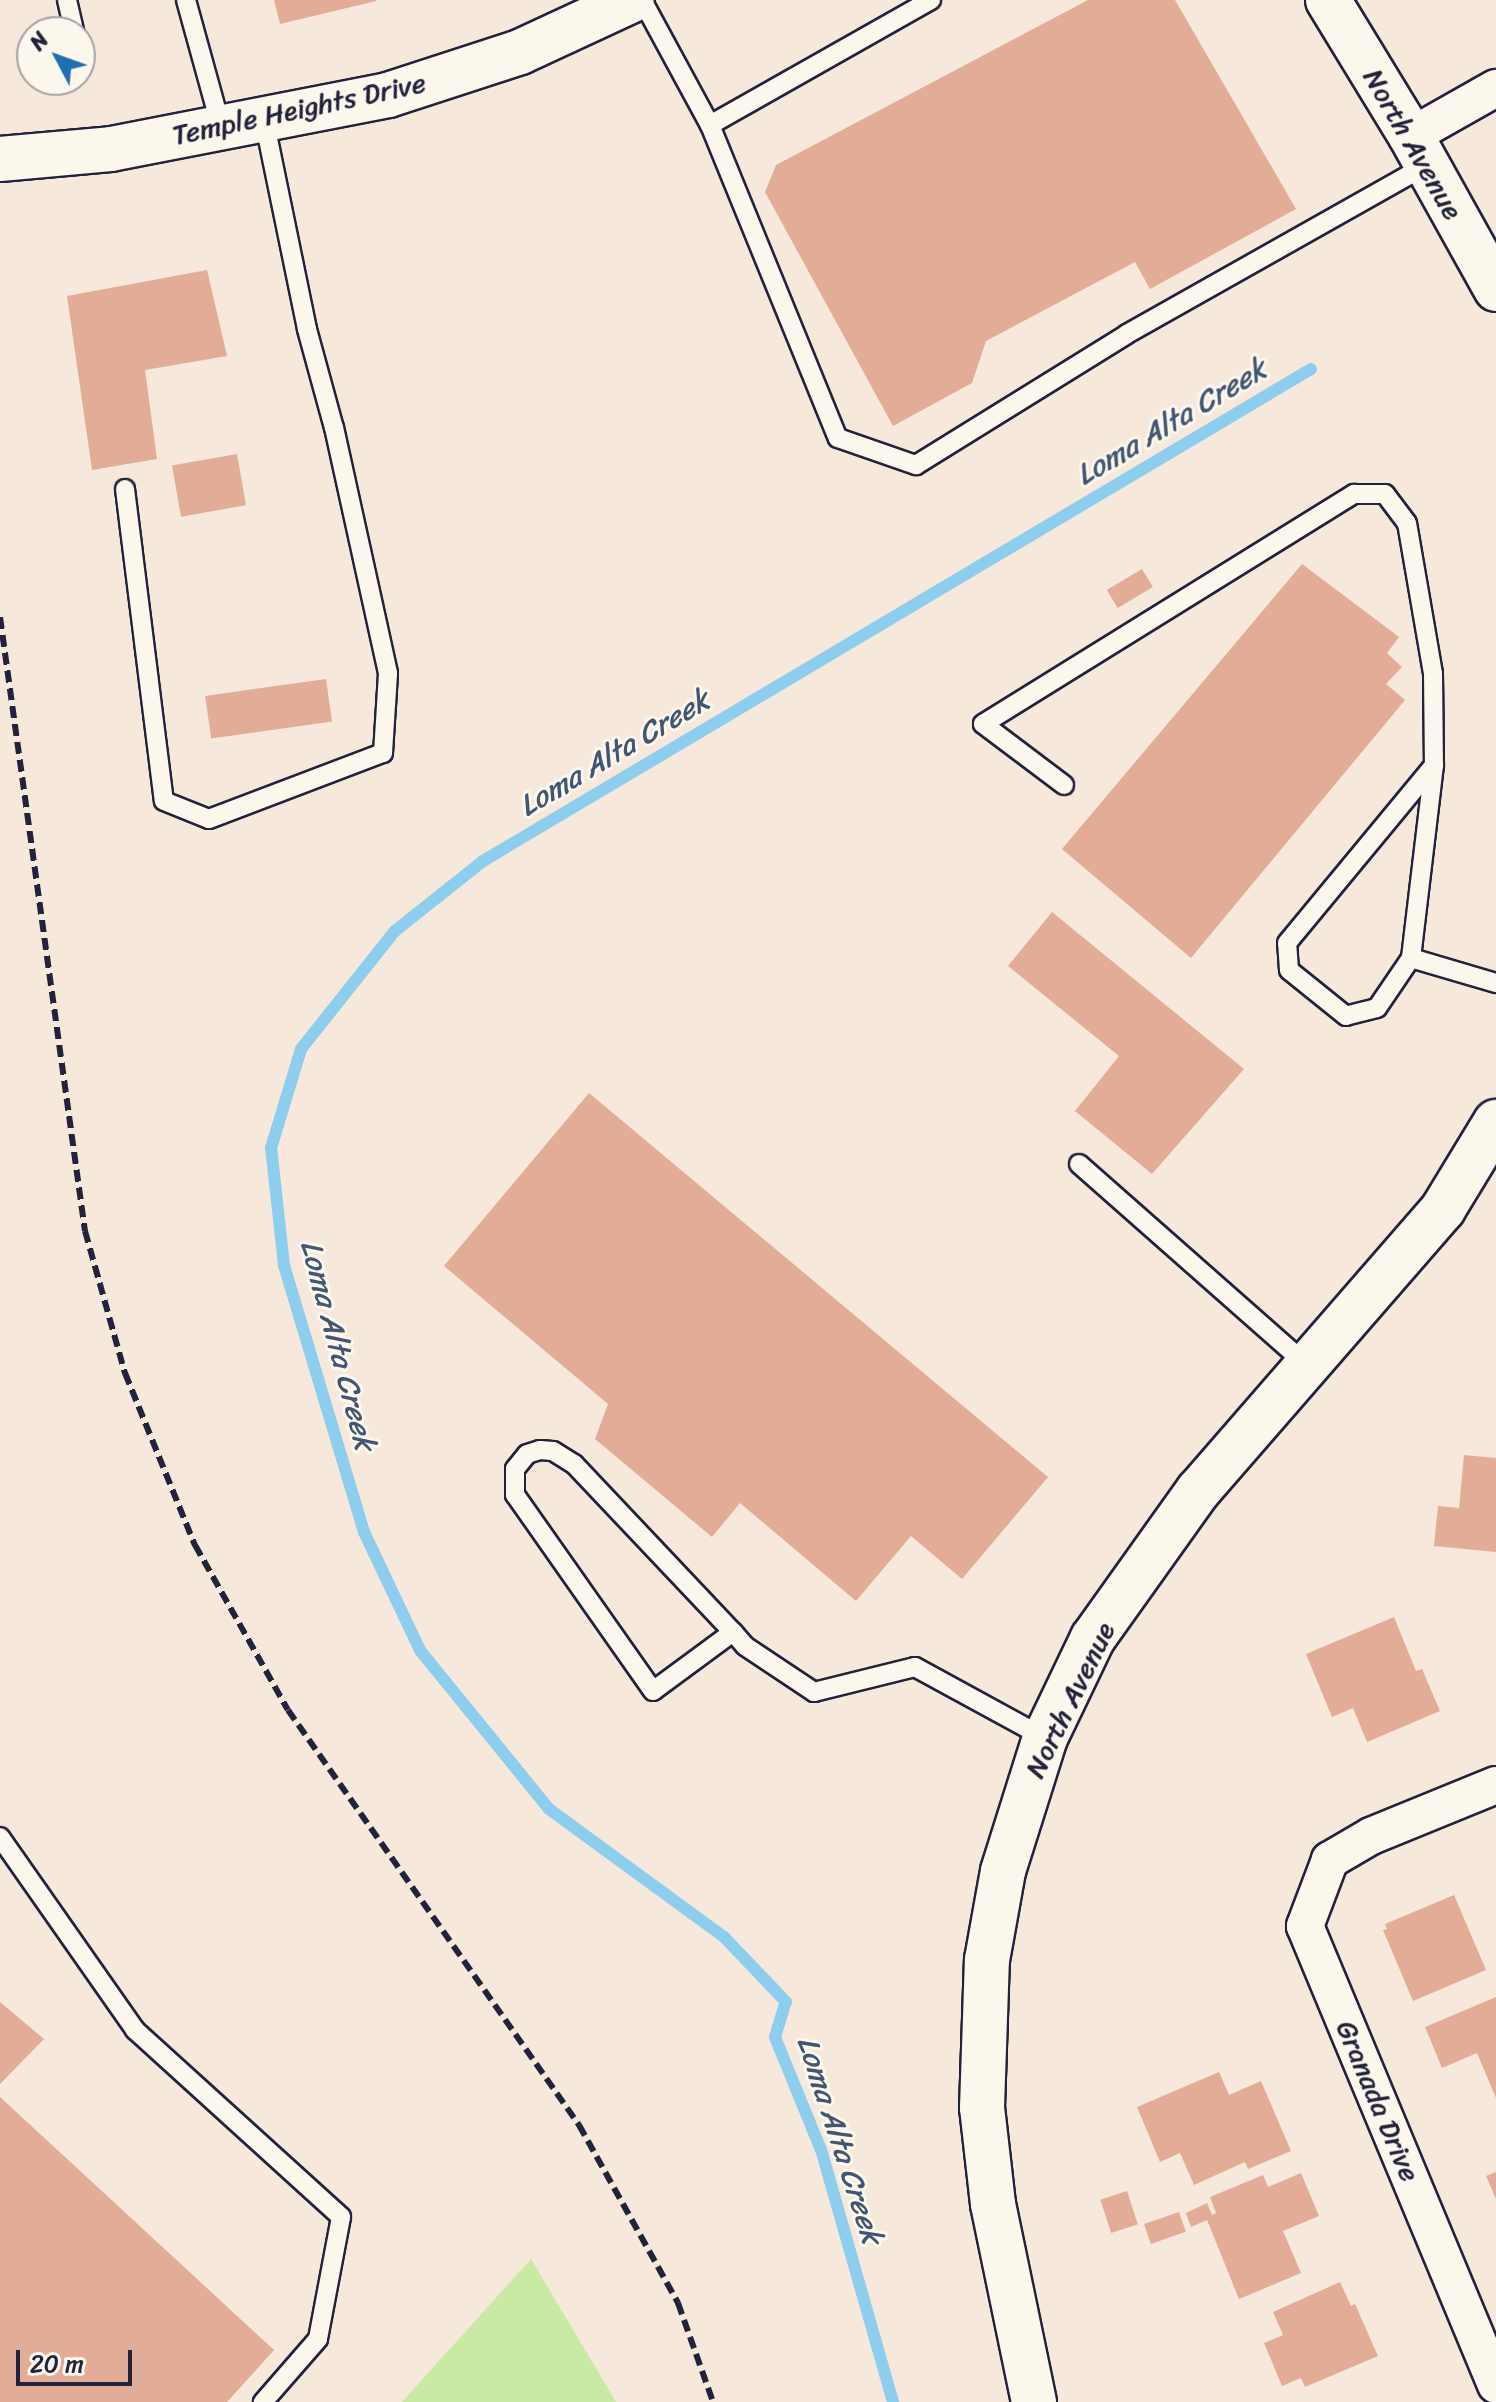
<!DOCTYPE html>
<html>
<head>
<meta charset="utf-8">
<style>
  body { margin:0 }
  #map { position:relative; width:1496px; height:2402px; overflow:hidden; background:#f6e8db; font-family:Sriracha,sans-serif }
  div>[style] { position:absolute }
  .green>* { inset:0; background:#c8eaa2 }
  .stream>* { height:12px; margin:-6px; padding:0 6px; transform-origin:6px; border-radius:6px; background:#8dcdee }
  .building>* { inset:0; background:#e2ac97; transform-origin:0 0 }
  .roads { filter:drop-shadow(2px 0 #22223b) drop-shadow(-2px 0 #22223b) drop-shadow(0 2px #22223b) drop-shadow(0 -2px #22223b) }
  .service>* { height:18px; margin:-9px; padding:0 9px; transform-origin:9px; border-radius:9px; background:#fbf7ec }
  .minor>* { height:36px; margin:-18px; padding:0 18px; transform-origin:18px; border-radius:18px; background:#fbf7ec }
  .tertiary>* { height:44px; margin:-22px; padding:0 22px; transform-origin:22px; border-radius:22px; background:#fbf7ec }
  .secondary>* { height:44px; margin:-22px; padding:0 22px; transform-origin:22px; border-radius:22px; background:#fbf7ec }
  .rail>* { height:6px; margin-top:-3px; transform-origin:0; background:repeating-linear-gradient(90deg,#22223b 0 12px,transparent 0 18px) }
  span { translate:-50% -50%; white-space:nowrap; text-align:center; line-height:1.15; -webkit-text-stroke:6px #fbf7ec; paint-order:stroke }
  .street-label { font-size:28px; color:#22223b }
  .water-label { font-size:30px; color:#425571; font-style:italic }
  .north { position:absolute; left:16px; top:16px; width:80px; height:80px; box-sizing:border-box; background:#fbf7ec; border:2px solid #a4a2a5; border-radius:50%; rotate:311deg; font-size:22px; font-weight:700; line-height:32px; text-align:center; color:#22223b }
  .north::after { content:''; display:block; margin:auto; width:28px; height:36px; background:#1f6fb2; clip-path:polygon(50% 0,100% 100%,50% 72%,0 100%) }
  .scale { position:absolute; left:16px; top:2350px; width:116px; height:36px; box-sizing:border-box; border:4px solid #22223b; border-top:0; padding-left:10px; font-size:24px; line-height:28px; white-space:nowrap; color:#22223b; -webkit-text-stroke:6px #fbf7ec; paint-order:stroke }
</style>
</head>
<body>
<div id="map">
  <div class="green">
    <i style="clip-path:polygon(531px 2259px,616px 2402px,402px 2402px)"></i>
  </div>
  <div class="stream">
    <i style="left:893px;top:2402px;width:262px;rotate:-105.9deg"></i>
    <i style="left:821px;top:2150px;width:122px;rotate:-112.2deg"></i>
    <i style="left:775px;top:2037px;width:37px;rotate:-73deg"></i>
    <i style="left:786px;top:2002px;width:90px;rotate:-133.6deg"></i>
    <i style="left:724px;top:1937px;width:217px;rotate:-143.8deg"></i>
    <i style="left:549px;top:1809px;width:205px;rotate:-129.1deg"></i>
    <i style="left:420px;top:1650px;width:131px;rotate:-115.4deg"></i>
    <i style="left:364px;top:1532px;width:279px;rotate:-106.7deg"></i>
    <i style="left:284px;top:1265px;width:118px;rotate:-96.3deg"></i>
    <i style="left:271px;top:1148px;width:103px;rotate:-73.1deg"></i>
    <i style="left:301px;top:1049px;width:151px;rotate:-51.5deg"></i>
    <i style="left:395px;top:931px;width:112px;rotate:-38.5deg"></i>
    <i style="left:483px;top:861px;width:963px;rotate:-30.72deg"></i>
  </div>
  <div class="building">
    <i style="clip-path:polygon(274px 0,376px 0,376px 1px,280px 24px)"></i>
    <i style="clip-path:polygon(1088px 0,1175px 0,1296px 209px,1150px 289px,1135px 262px,986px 341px,972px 383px,893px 426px,765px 192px,776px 165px)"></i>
    <i style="clip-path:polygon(207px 270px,227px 356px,145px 370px,157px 459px,92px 470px,67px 296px)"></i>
    <i style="left:237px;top:454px;width:52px;height:66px;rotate:80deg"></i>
    <i style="clip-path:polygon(1302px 564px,1399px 637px,1387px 653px,1402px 667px,1386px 684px,1405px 700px,1191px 958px,1062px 849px)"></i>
    <i style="left:1142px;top:569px;width:21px;height:41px;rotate:59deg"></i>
    <i style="left:326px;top:679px;width:43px;height:122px;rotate:82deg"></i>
    <i style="clip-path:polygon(1052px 912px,1244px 1069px,1152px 1174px,1075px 1111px,1119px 1056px,1008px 966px)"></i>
    <i style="clip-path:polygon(589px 1093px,1048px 1477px,962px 1579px,911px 1536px,856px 1601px,740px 1503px,712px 1537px,595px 1439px,608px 1404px,444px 1266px)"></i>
    <i style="clip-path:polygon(1464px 1455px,1496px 1458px,1496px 1552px,1434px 1546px,1438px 1506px,1459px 1508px)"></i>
    <i style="clip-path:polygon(1394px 1617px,1416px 1671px,1422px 1669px,1440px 1711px,1367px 1742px,1353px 1708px,1332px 1717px,1306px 1654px)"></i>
    <i style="clip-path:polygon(1454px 1895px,1486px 1970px,1413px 2001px,1383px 1930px,1387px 1929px,1385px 1924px)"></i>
    <i style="clip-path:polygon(1496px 1997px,1496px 2098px,1477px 2053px,1442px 2068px,1425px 2027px)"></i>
    <i style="clip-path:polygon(0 2002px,44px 2039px,0 2084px)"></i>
    <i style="clip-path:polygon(1219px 2072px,1229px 2095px,1261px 2081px,1291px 2151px,1248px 2169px,1245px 2162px,1194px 2185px,1180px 2153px,1160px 2162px,1137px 2107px)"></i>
    <i style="clip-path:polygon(0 2097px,274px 2350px,227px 2402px,0 2402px)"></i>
    <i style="clip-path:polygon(1496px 2172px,1496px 2199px,1486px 2176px)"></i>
    <i style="clip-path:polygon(1301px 2173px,1319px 2216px,1283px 2231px,1301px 2273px,1239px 2299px,1207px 2220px,1191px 2227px,1186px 2213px,1207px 2203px,1212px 2215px,1216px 2213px,1210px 2197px,1263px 2175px,1268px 2187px)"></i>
    <i style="left:1127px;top:2191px;width:35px;height:28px;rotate:72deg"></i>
    <i style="left:1179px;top:2212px;width:21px;height:37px;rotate:71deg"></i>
    <i style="clip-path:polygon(1340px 2282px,1351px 2306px,1355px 2304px,1378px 2356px,1305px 2387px,1301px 2378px,1282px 2386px,1264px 2343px,1283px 2335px,1273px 2312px)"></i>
  </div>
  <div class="roads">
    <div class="service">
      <i style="left:67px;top:0;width:32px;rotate:77deg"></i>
      <i style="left:186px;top:0;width:132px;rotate:74.6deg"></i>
      <i style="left:642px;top:0;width:142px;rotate:61.5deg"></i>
      <i style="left:710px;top:125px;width:338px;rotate:67.8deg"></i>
      <i style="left:838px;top:438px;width:83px;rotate:19.1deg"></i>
      <i style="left:916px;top:465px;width:248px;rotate:-31.8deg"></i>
      <i style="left:1127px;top:334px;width:344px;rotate:-29.4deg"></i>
      <i style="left:710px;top:125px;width:254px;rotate:-29.5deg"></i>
      <i style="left:125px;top:489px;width:314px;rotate:82.9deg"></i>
      <i style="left:164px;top:801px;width:48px;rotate:21.8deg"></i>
      <i style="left:209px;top:819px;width:186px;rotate:-20.8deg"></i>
      <i style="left:383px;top:753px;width:80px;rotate:-86.4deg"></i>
      <i style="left:388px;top:673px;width:251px;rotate:-102.4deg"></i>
      <i style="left:334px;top:428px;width:103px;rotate:-105.3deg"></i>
      <i style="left:307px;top:329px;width:214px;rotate:-101.6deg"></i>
      <i style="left:1064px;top:785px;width:101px;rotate:-143deg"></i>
      <i style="left:983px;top:724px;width:437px;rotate:-31.8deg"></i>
      <i style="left:1354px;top:494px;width:31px"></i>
      <i style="left:1385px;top:494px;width:36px;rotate:53deg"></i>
      <i style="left:1407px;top:523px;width:152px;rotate:80.2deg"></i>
      <i style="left:1433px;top:673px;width:92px;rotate:89.4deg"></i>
      <i style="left:1434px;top:765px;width:194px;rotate:96.8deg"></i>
      <i style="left:1411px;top:958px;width:89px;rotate:16.4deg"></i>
      <i style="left:1411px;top:958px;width:60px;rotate:124.2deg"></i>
      <i style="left:1377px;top:1008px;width:32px;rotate:166deg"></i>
      <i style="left:1346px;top:1016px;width:73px;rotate:-141.1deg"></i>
      <i style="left:1289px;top:970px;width:27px;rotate:-94deg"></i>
      <i style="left:1287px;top:943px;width:231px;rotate:-50.4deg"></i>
      <i style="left:1079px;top:1164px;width:304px;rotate:41.4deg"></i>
      <i style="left:733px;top:1632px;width:99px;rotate:143.6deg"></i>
      <i style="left:653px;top:1691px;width:240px;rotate:-125.1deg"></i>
      <i style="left:515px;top:1495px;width:26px;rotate:-90deg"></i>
      <i style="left:515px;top:1469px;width:19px;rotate:-51deg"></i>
      <i style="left:527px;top:1454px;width:14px;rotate:-17deg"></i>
      <i style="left:540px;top:1450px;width:13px;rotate:4deg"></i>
      <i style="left:553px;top:1451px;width:25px;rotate:32deg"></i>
      <i style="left:574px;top:1464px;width:231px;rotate:46.6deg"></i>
      <i style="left:733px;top:1632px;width:18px;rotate:49deg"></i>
      <i style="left:745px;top:1646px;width:83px;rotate:33.7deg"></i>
      <i style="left:814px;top:1692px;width:104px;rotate:-13.9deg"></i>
      <i style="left:915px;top:1667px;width:148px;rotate:28.6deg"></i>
      <i style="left:0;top:1837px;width:236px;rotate:55deg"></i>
      <i style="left:135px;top:2030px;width:278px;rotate:42.2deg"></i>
      <i style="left:341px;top:2217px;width:124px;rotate:100.7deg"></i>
      <i style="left:318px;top:2339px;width:84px;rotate:131.1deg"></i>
    </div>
    <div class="minor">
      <i style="left:1411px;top:136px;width:98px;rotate:-29.5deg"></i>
      <i style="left:1496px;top:1785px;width:135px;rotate:157.8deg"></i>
      <i style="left:1371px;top:1836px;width:48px;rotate:149.7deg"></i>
      <i style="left:1330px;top:1860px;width:71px;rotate:110.7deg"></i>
      <i style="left:1305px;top:1926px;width:497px;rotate:67.4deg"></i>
    </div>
    <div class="tertiary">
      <i style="left:0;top:159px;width:111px;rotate:-5.1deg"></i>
      <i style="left:111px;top:149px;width:282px;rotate:-11deg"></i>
      <i style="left:388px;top:95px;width:139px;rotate:-18deg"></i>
      <i style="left:520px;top:52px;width:123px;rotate:-24.9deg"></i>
    </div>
    <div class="secondary">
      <i style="left:1328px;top:0;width:159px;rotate:58.6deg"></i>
      <i style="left:1411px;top:136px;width:175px;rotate:60.9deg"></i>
      <i style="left:1034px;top:2402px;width:202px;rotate:-101.7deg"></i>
      <i style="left:993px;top:2204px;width:97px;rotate:-96.5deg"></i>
      <i style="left:982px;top:2108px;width:148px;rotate:-88.1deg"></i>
      <i style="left:987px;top:1960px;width:90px;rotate:-79.8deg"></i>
      <i style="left:1003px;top:1871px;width:139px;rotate:-72.5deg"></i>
      <i style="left:1045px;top:1738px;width:111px;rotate:-64.4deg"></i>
      <i style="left:1093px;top:1638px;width:181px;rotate:-54.5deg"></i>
      <i style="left:1198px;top:1491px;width:374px;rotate:-49deg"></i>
      <i style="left:1443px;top:1209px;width:102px;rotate:-58.7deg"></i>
    </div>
  </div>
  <div class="rail">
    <i style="left:0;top:617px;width:620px;rotate:82.12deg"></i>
    <i style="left:85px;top:1231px;width:148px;rotate:74.3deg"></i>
    <i style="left:125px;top:1373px;width:186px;rotate:67.9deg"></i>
    <i style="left:195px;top:1545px;width:189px;rotate:60.6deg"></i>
    <i style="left:288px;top:1710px;width:507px;rotate:54.96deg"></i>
    <i style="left:579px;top:2125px;width:204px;rotate:60.9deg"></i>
    <i style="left:678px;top:2303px;width:105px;rotate:70.5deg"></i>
  </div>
  <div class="street-label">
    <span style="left:299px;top:109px;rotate:-12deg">Temple Heights Drive</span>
    <span style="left:1413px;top:144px;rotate:60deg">North Avenue</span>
    <span style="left:1070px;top:1700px;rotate:-64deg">North Avenue</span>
    <span style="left:1378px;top:2101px;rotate:67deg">Granada Drive</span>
  </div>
  <div class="water-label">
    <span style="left:1171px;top:422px;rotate:-31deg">Loma Alta Creek</span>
    <span style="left:614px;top:753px;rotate:-31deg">Loma Alta Creek</span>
    <span style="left:338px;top:1345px;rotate:75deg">Loma Alta Creek</span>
    <span style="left:840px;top:2140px;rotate:72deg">Loma Alta Creek</span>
  </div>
  <div class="north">N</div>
  <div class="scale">20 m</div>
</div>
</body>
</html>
